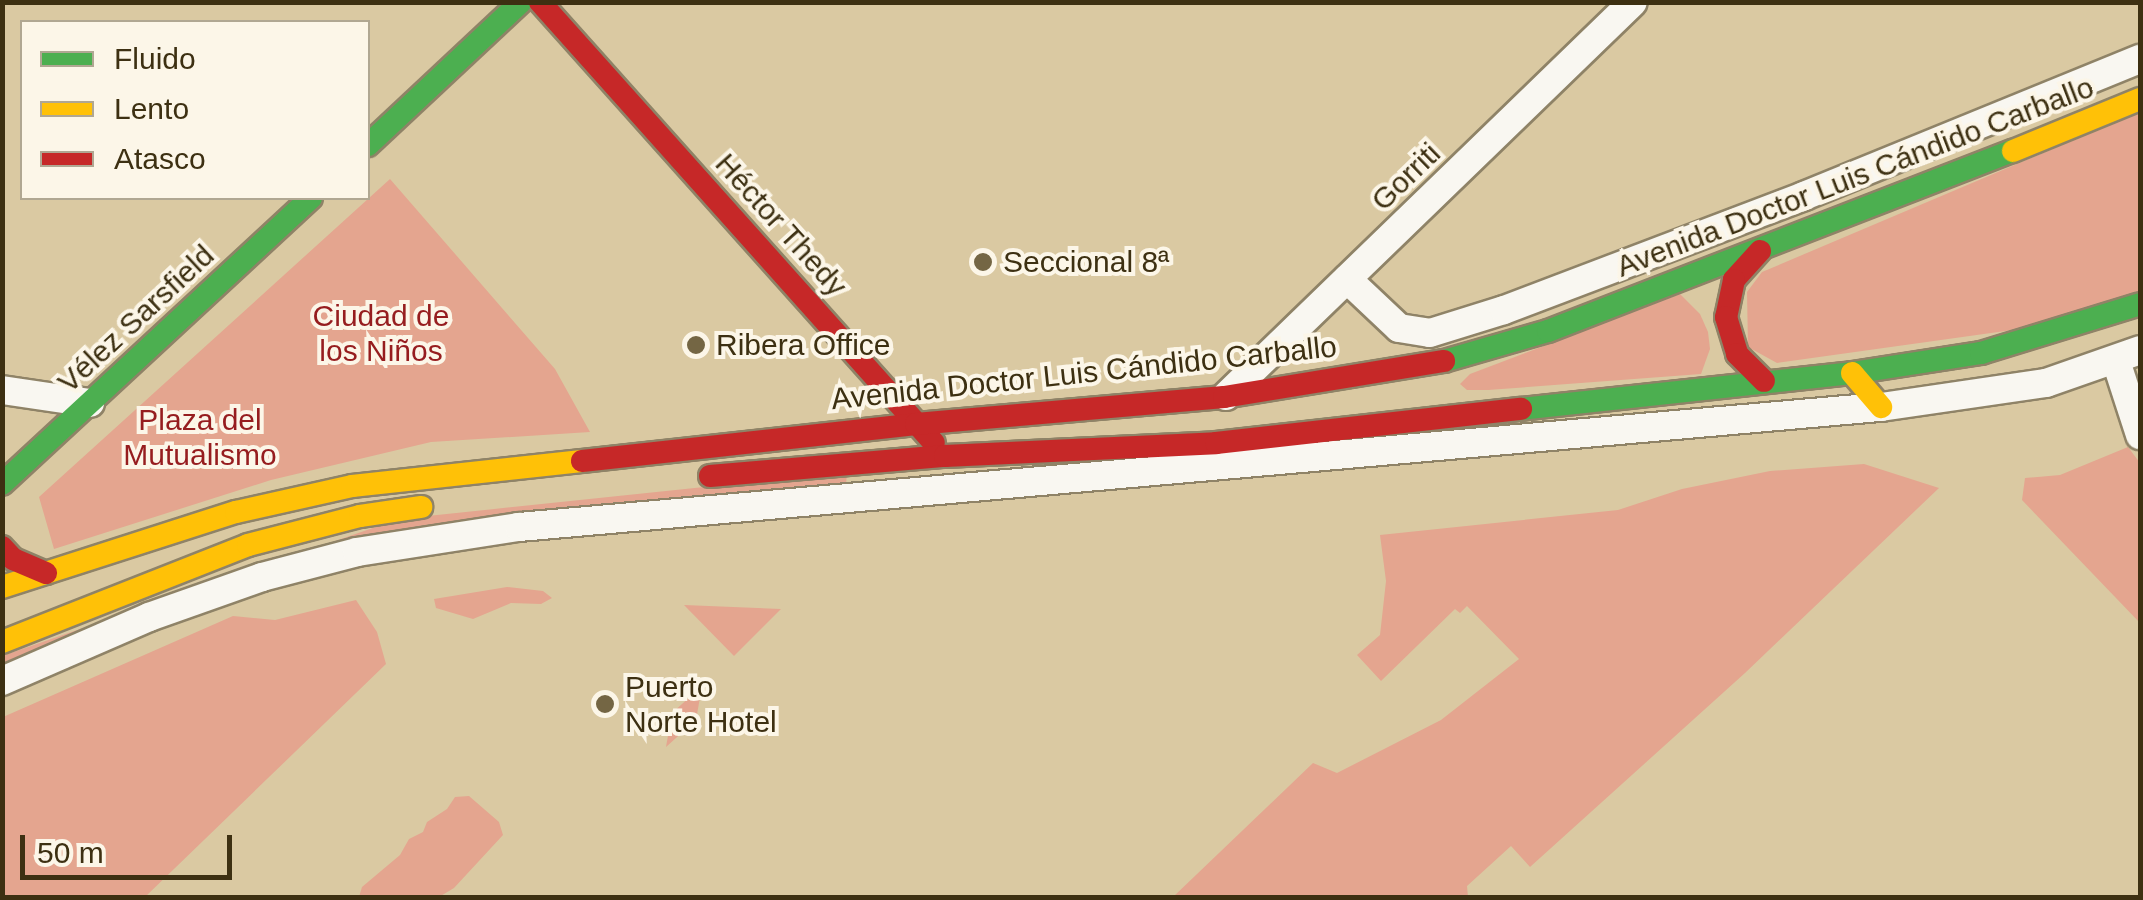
<!DOCTYPE html>
<html>
<head>
<meta charset="utf-8">
<style>
  body { margin:0 }
  #map { position:relative; width:2143px; height:900px; overflow:hidden; background:#dac9a2; font-family:Helvetica,sans-serif }
  div>[style] { position:absolute }
  .green>* { inset:0; background:#e4a58f }
  .roads { filter:drop-shadow(2px 0 #8f8367) drop-shadow(-2px 0 #8f8367) drop-shadow(0 2px #8f8367) drop-shadow(0 -2px #8f8367) }
  .street>* { height:28px; margin:-14px; padding:0 14px; transform-origin:14px; border-radius:14px; background:#f9f7f1 }
  .fast>* { height:22px; margin:-11px; padding:0 11px; transform-origin:11px; border-radius:11px; background:#4caf50 }
  .slow>* { height:22px; margin:-11px; padding:0 11px; transform-origin:11px; border-radius:11px; background:#ffc107 }
  .jam>* { height:22px; margin:-11px; padding:0 11px; transform-origin:11px; border-radius:11px; background:#c62828 }
  .dots>* { width:28px; height:28px; translate:-50% -50%; box-sizing:border-box; border:5px solid #fcf6e8; border-radius:50% }
  span { translate:-50% -50%; white-space:nowrap; text-align:center; line-height:1.15; -webkit-text-stroke:8px #fcf6e8; paint-order:stroke }
  .street-label { font-size:30px; color:#3d3012 }
  .poi-label { font-size:30px; color:#3d3012 }
  .left { translate:0 -50%; text-align:left }
  .park-label { font-size:30px; color:#961d1f }
  .frame { position:absolute; inset:0; border:5px solid #3d3012; pointer-events:none }
  .legend { position:absolute; left:20px; top:20px; width:350px; height:180px; box-sizing:border-box; background:#fcf6e8; border:2px solid #b0a792; margin:0; padding:12px 18px; list-style:none; font-size:30px; color:#3d3012 }
  .legend li { display:flex; align-items:center; gap:20px; height:50px }
  .legend b { width:50px; border:2px solid #b0a792 }
  .scale { position:absolute; left:20px; top:835px; width:212px; height:45px; box-sizing:border-box; border:5px solid #3d3012; border-top:0; padding-left:12px; font-size:30px; line-height:35px; white-space:nowrap; color:#3d3012; -webkit-text-stroke:8px #fcf6e8; paint-order:stroke }
</style>
</head>
<body>
<div id="map">
  <div class="green">
    <i style="clip-path:polygon(2140px 112px,2140px 293px,2048px 325px,1777px 363px,1748px 347px,1747px 292px,1762px 272px)"></i>
    <i style="clip-path:polygon(390px 179px,555px 369px,590px 432px,431px 442px,271px 480px,54px 549px,39px 497px)"></i>
    <i style="clip-path:polygon(1680px 294px,1700px 314px,1708px 332px,1710px 349px,1701px 374px,1488px 390px,1467px 390px,1460px 384px,1470px 374px)"></i>
    <i style="clip-path:polygon(2128px 447px,2140px 463px,2140px 623px,2022px 500px,2025px 478px,2060px 475px)"></i>
    <i style="clip-path:polygon(1864px 464px,1939px 488px,1745px 673px,1530px 867px,1511px 846px,1467px 886px,1468px 897px,1173px 897px,1313px 763px,1337px 773px,1441px 720px,1519px 659px,1467px 606px,1460px 613px,1455px 609px,1381px 681px,1357px 655px,1380px 635px,1386px 581px,1380px 535px,1618px 510px,1682px 489px,1770px 471px)"></i>
    <i style="clip-path:polygon(847px 472px,846px 485px,410px 531px,3px 671px,2px 656px,399px 519px)"></i>
    <i style="clip-path:polygon(507px 587px,543px 591px,552px 598px,541px 604px,511px 603px,473px 619px,436px 608px,434px 599px)"></i>
    <i style="clip-path:polygon(356px 600px,377px 632px,386px 664px,145px 897px,3px 897px,3px 717px,233px 616px,275px 620px)"></i>
    <i style="clip-path:polygon(684px 605px,781px 609px,734px 656px)"></i>
    <i style="clip-path:polygon(702px 686px,696px 720px,666px 747px,672px 713px)"></i>
    <i style="clip-path:polygon(469px 796px,499px 822px,503px 835px,454px 888px,439px 897px,359px 897px,362px 887px,400px 855px,409px 839px,423px 832px,427px 822px,447px 809px,455px 797px)"></i>
  </div>
  <div class="roads">
    <div class="street">
      <i style="left:1347px;top:279px;width:71px;rotate:43.3deg"></i>
      <i style="left:1399px;top:328px;width:31px;rotate:9deg"></i>
      <i style="left:1430px;top:333px;width:77px;rotate:-17.3deg"></i>
      <i style="left:1504px;top:310px;width:321px;rotate:-20.8deg"></i>
      <i style="left:1804px;top:196px;width:363px;rotate:-22.2deg"></i>
      <i style="left:2116px;top:361px;width:78px;rotate:72deg"></i>
      <i style="left:2px;top:390px;width:89px;rotate:8.4deg"></i>
      <i style="left:1226px;top:396px;width:566px;rotate:-44.07deg"></i>
      <i style="left:2px;top:681px;width:160px;rotate:-23.5deg"></i>
      <i style="left:149px;top:617px;width:120px;rotate:-19.5deg"></i>
      <i style="left:262px;top:577px;width:98px;rotate:-14.7deg"></i>
      <i style="left:357px;top:552px;width:164px;rotate:-8.8deg"></i>
      <i style="left:519px;top:527px;width:1367px;rotate:-5.04deg"></i>
      <i style="left:1881px;top:407px;width:167px;rotate:-8.3deg"></i>
      <i style="left:2046px;top:383px;width:100px;rotate:-19.3deg"></i>
    </div>
    <div class="fast">
      <i style="left:368px;top:145px;width:209px;rotate:-43.1deg"></i>
      <i style="left:1444px;top:361px;width:108px;rotate:-16.1deg"></i>
      <i style="left:1548px;top:331px;width:499px;rotate:-21.2deg"></i>
      <i style="left:1521px;top:409px;width:333px;rotate:-6.2deg"></i>
      <i style="left:1852px;top:373px;width:131px;rotate:-8.8deg"></i>
      <i style="left:1981px;top:353px;width:166px;rotate:-17.1deg"></i>
      <i style="left:2px;top:484px;width:421px;rotate:-42.8deg"></i>
    </div>
    <div class="slow">
      <i style="left:2013px;top:151px;width:137px;rotate:-22.3deg"></i>
      <i style="left:1852px;top:373px;width:45px;rotate:49.5deg"></i>
      <i style="left:2px;top:587px;width:246px;rotate:-17.8deg"></i>
      <i style="left:236px;top:512px;width:119px;rotate:-12.6deg"></i>
      <i style="left:352px;top:486px;width:231px;rotate:-6.2deg"></i>
      <i style="left:2px;top:642px;width:264px;rotate:-21.5deg"></i>
      <i style="left:248px;top:545px;width:116px;rotate:-14.5deg"></i>
      <i style="left:360px;top:516px;width:62px;rotate:-8.4deg"></i>
    </div>
    <div class="jam">
      <i style="left:540px;top:2px;width:591px;rotate:48.22deg"></i>
      <i style="left:1760px;top:251px;width:39px;rotate:132deg"></i>
      <i style="left:1734px;top:280px;width:38px;rotate:102deg"></i>
      <i style="left:1726px;top:317px;width:39px;rotate:73deg"></i>
      <i style="left:1737px;top:354px;width:38px;rotate:45deg"></i>
      <i style="left:582px;top:461px;width:336px;rotate:-6.3deg"></i>
      <i style="left:916px;top:424px;width:309px;rotate:-5deg"></i>
      <i style="left:1224px;top:397px;width:223px;rotate:-9.3deg"></i>
      <i style="left:710px;top:476px;width:236px;rotate:-4.9deg"></i>
      <i style="left:945px;top:456px;width:271px;rotate:-2.7deg"></i>
      <i style="left:1216px;top:443px;width:307px;rotate:-6.4deg"></i>
      <i style="left:2px;top:547px;width:16px;rotate:47deg"></i>
      <i style="left:13px;top:559px;width:36px;rotate:23deg"></i>
    </div>
  </div>
  <div class="dots">
    <i style="left:983px;top:262px;background:#746644"></i>
    <i style="left:696px;top:345px;background:#746644"></i>
    <i style="left:605px;top:704px;background:#746644"></i>
  </div>
  <div class="street-label">
    <span style="left:1406px;top:177px;rotate:-44deg">Gorriti</span>
    <span style="left:1855px;top:177px;rotate:-21deg">Avenida Doctor Luis Cándido Carballo</span>
    <span style="left:781px;top:225px;rotate:48deg">Héctor Thedy</span>
    <span style="left:136px;top:319px;rotate:-43deg">Vélez Sarsfield</span>
    <span style="left:1084px;top:373px;rotate:-6deg">Avenida Doctor Luis Cándido Carballo</span>
  </div>
  <div class="poi-label">
    <span class="left" style="left:1003px;top:262px">Seccional 8ª</span>
    <span class="left" style="left:716px;top:345px">Ribera Office</span>
    <span class="left" style="left:625px;top:704px">Puerto<br>Norte Hotel</span>
  </div>
  <div class="park-label">
    <span style="left:381px;top:333px">Ciudad de<br>los Niños</span>
    <span style="left:200px;top:437px">Plaza del<br>Mutualismo</span>
  </div>
  <div class="frame"></div>
  <ul class="legend">
  <li><b style="height:12px;background:#4caf50"></b>Fluido</li>
  <li><b style="height:12px;background:#ffc107"></b>Lento</li>
  <li><b style="height:12px;background:#c62828"></b>Atasco</li>
  </ul>
  <div class="scale">50 m</div>
</div>
</body>
</html>
